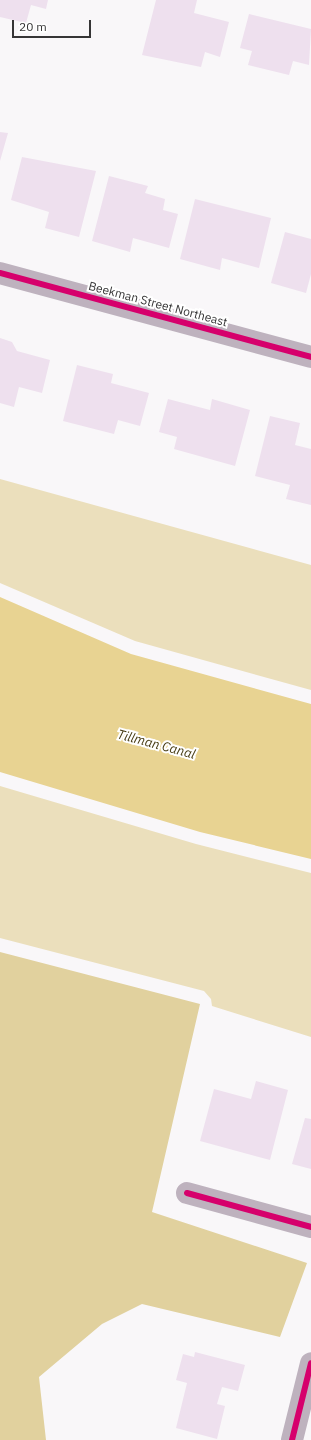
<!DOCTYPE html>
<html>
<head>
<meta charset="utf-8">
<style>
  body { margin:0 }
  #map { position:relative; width:311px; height:1440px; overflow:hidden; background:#f9f7f9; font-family:"IBM Plex Sans",sans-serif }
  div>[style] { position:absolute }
  .green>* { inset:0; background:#ebdfbc }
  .forest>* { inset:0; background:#e1d19e }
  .water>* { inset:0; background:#e8d392 }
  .building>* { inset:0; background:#eee0ee }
  .minor>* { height:22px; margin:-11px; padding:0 11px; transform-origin:11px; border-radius:11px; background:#beb2be }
  .cycleway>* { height:6px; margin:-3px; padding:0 3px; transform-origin:3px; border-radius:3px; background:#d6006c }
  span { translate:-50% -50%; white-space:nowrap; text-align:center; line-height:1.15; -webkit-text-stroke:4px #fff; paint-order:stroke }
  .street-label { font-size:12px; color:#363536 }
  .water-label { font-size:13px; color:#463b12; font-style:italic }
  .scale { position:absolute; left:12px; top:20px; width:79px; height:18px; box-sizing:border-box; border:2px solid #363536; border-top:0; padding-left:5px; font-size:12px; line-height:14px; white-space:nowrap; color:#363536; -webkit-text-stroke:3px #fff; paint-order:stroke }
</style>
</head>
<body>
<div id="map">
  <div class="green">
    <i style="clip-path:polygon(0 479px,311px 565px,311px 690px,135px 641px,0 583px)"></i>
    <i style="clip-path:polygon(0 786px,196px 844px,311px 873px,311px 1037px,212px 1006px,211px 999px,204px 991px,0 938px)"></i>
  </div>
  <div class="forest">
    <i style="clip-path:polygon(0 952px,200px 1004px,152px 1212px,307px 1263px,280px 1337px,142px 1304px,102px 1324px,39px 1377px,46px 1440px,0 1440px)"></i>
  </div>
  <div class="water">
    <i style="clip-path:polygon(0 597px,131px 654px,311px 704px,311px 859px,200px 832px,0 772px)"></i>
  </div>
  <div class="building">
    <i style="clip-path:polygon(0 0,48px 0,46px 9px,31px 5px,26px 23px,0 17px)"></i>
    <i style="clip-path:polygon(156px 0,197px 0,194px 13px,229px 22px,220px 57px,205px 52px,201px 67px,142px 55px)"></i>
    <i style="clip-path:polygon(249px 14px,311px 29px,309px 65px,293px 61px,289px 75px,248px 65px,252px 51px,240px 48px)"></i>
    <i style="clip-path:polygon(0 132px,8px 133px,0 161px)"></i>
    <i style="clip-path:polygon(22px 157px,96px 171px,79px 237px,45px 228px,49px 212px,11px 200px)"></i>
    <i style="clip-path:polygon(109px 176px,148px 186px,145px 193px,165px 199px,163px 210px,178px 214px,169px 248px,133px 238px,130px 252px,92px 241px)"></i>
    <i style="clip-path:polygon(195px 199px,271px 218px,259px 268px,222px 258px,220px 270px,180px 259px)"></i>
    <i style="clip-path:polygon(285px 232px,311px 239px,311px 274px,306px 293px,271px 283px)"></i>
    <i style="clip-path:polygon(0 338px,12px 342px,17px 351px,50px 360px,42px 393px,19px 387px,14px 407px,0 403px)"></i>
    <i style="clip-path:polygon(77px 365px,113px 374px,111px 383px,149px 393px,140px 426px,118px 420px,114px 434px,63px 421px)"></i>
    <i style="clip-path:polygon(168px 399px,210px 410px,212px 399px,250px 410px,235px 466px,174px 449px,177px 437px,159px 432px)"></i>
    <i style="clip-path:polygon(270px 416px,300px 423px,295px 445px,311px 449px,311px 505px,286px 499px,290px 485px,255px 476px)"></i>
    <i style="clip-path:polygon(256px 1081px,288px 1090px,270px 1160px,200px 1141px,214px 1089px,251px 1099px)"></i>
    <i style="clip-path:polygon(305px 1118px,311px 1119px,311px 1169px,292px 1164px)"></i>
    <i style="clip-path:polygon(195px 1352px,245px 1365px,238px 1391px,222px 1387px,217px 1404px,225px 1406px,217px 1439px,176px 1428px,187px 1383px,176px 1380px,183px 1354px,194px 1357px)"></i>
  </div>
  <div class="minor">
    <i style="left:0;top:273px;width:322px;rotate:15.1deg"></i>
    <i style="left:187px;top:1193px;width:129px;rotate:15.3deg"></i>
    <i style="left:292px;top:1440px;width:79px;rotate:-76.1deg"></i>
  </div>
  <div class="cycleway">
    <i style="left:0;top:273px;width:322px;rotate:15.1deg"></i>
    <i style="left:187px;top:1193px;width:129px;rotate:15.3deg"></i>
    <i style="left:292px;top:1440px;width:79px;rotate:-76.1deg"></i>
  </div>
  <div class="street-label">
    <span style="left:158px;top:304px;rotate:15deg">Beekman Street Northeast</span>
  </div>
  <div class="water-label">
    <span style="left:156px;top:745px;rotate:15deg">Tillman Canal</span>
  </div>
  <div class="scale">20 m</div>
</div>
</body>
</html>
